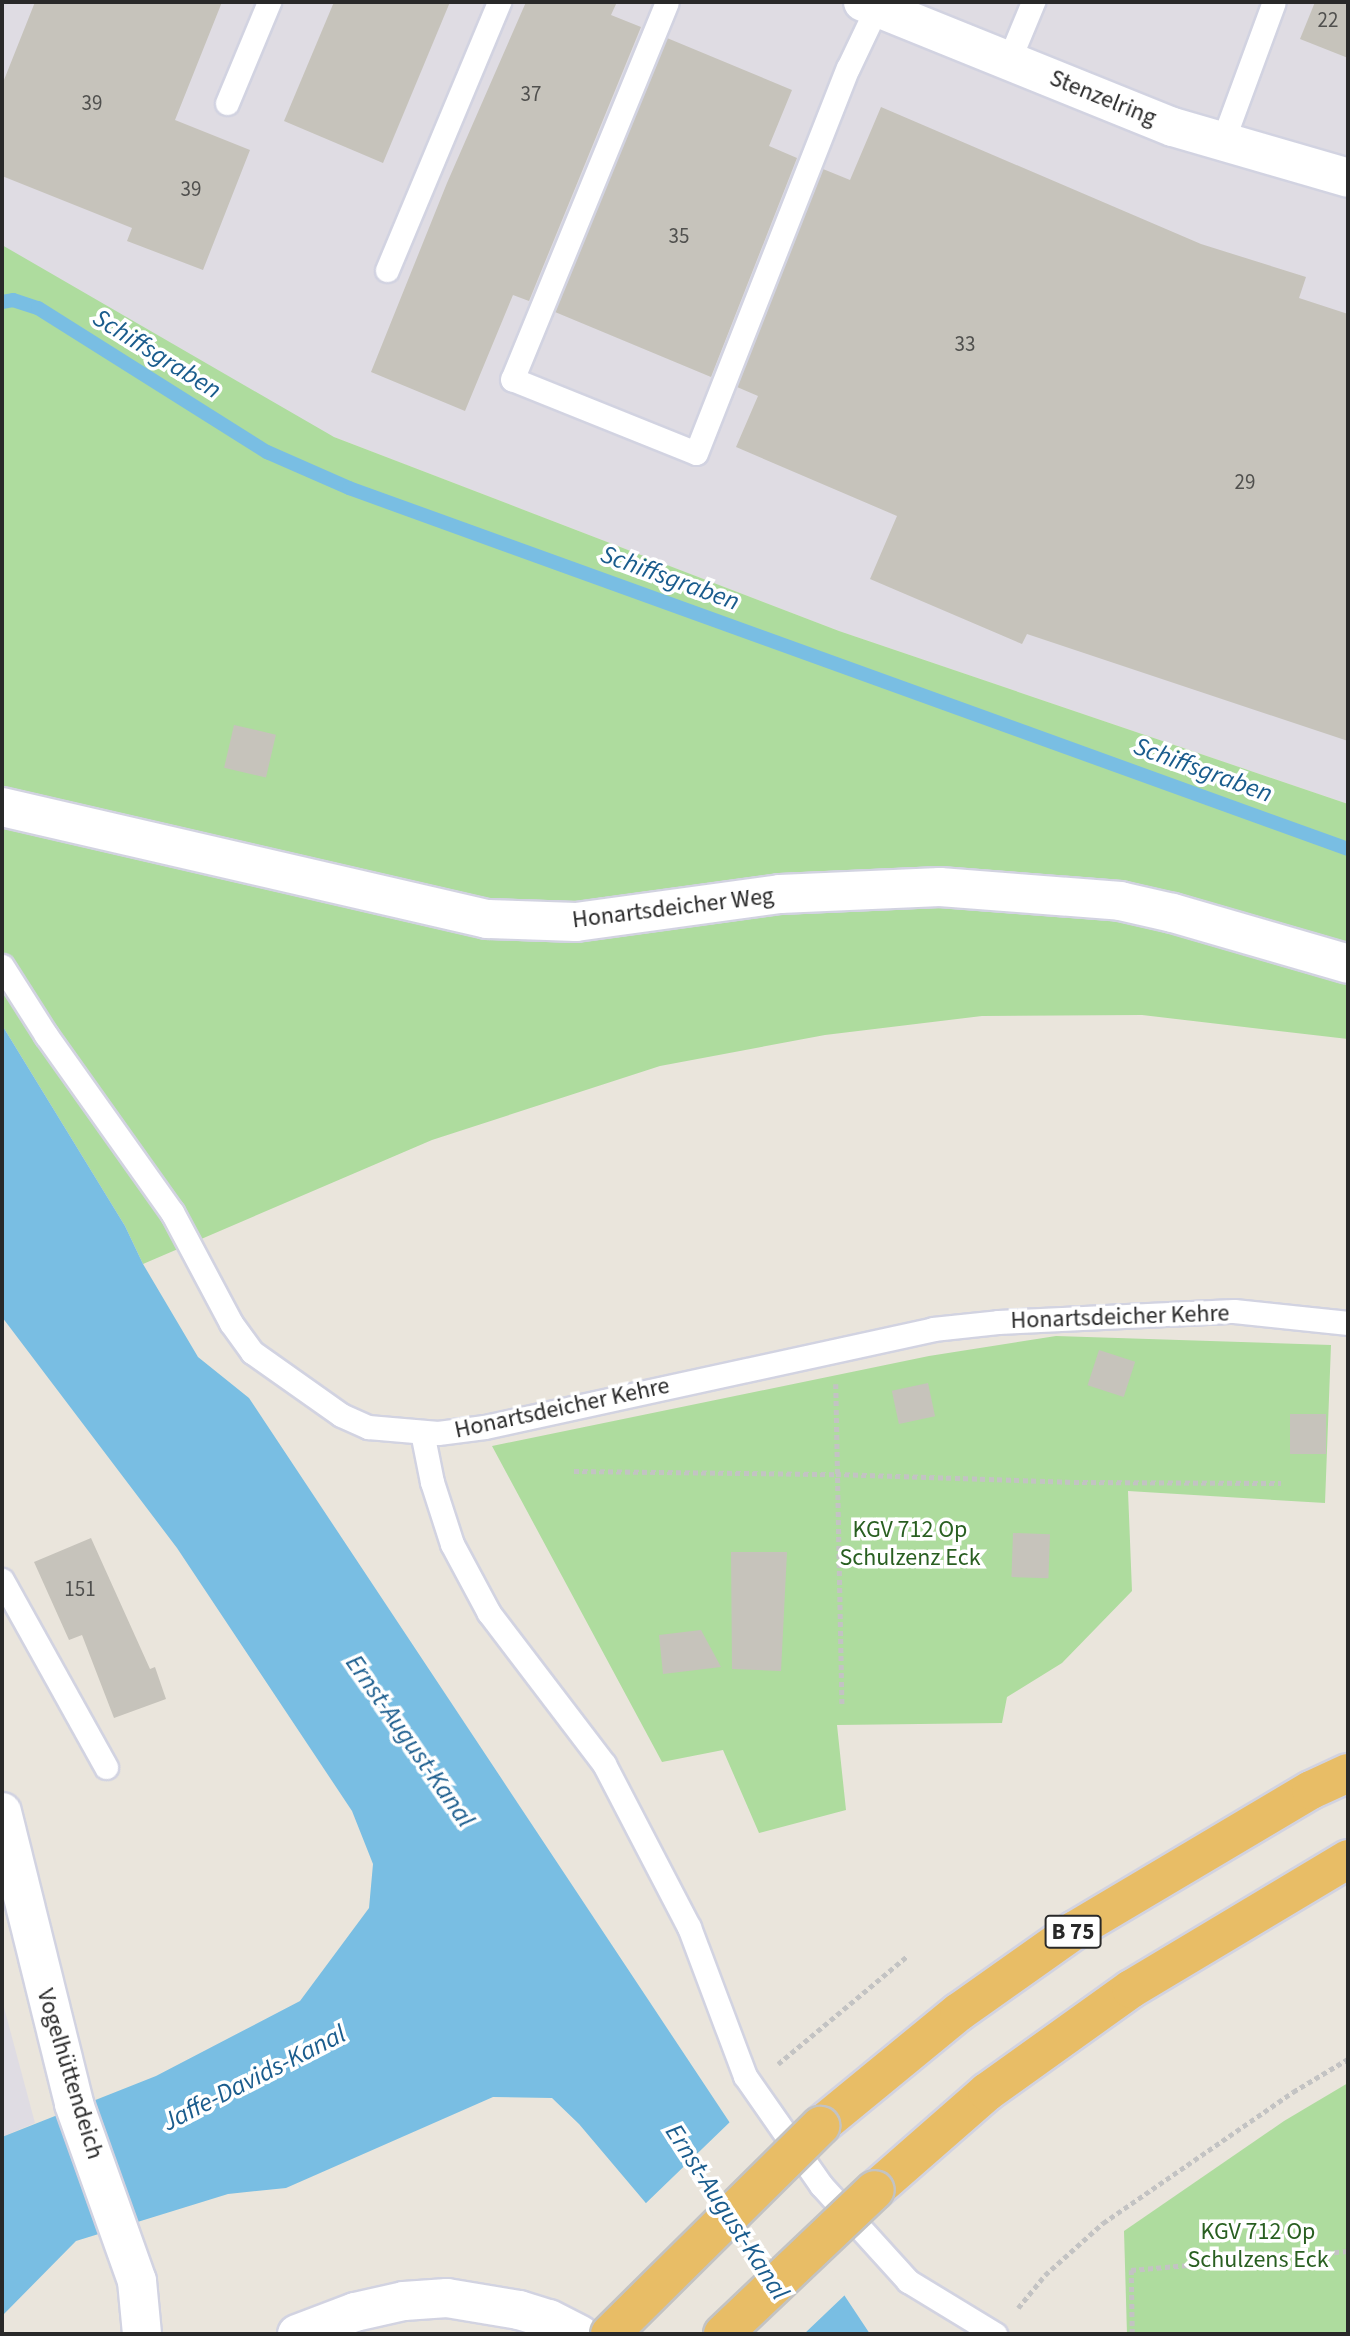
<!DOCTYPE html>
<html>
<head>
<meta charset="utf-8">
<style>
  body { margin:0 }
  #map { position:relative; width:1350px; height:2336px; overflow:hidden; background:#eae5dc; font-family:"Source Sans 3",sans-serif }
  div>[style] { position:absolute }
  .industrial>* { inset:0; background:#dfdce3 }
  .green>* { inset:0; background:#aedc9e }
  .water>* { inset:0; background:#79bee3 }
  .pier>* { inset:0; background:#eae5dc }
  .stream>* { height:14px; margin:-7px; padding:0 7px; transform-origin:7px; border-radius:7px; background:#79bee3 }
  .building>* { inset:0; background:#c6c3bb; transform-origin:0 0 }
  .path>* { height:4.5px; margin-top:-2.25px; transform-origin:0; background:repeating-linear-gradient(90deg,#c3c3c3 0 5px,transparent 0 8.5px) }
  .roads { filter:drop-shadow(2px 0 #d2d3e1) drop-shadow(-2px 0 #d2d3e1) drop-shadow(0 2px #d2d3e1) drop-shadow(0 -2px #d2d3e1) }
  .service>* { height:23px; margin:-11.5px; padding:0 11.5px; transform-origin:11.5px; border-radius:11.5px; background:#fff }
  .minor>* { height:38px; margin:-19px; padding:0 19px; transform-origin:19px; border-radius:19px; background:#fff }
  .tertiary>* { height:38px; margin:-19px; padding:0 19px; transform-origin:19px; border-radius:19px; background:#fff }
  .trunk>* { height:38px; margin:-19px; padding:0 19px; transform-origin:19px; border-radius:19px; background:#e8bd66 }
  .bridges { filter:drop-shadow(2px 0 #c3c3c3) drop-shadow(-2px 0 #c3c3c3) drop-shadow(0 2px #c3c3c3) drop-shadow(0 -2px #c3c3c3) }
  .trunk-bridge>* { height:38px; margin:-19px; padding:0 19px; transform-origin:19px; border-radius:19px; background:#e8bd66 }
  span { translate:-50% -50%; white-space:nowrap; text-align:center; line-height:1.15; -webkit-text-stroke:7px #fff; paint-order:stroke }
  .number-label { font-size:21px; color:#50504e }
  .number-label span { -webkit-text-stroke-width:0 }
  .shield-label span { padding:2px 5px; background:#fff; border:2px solid; border-radius:5px; -webkit-text-stroke-width:0 }
  .shield-label { font-size:23px; color:#292929; font-weight:700 }
  .street-label { font-size:24px; color:#292929 }
  .park-label { font-size:24px; color:#295f21 }
  .water-label { font-size:26px; color:#1a5c8d; font-style:italic }
  .frame { position:absolute; inset:0; border:4px solid #292929; pointer-events:none }
</style>
</head>
<body>
<div id="map">
  <div class="industrial">
    <i style="clip-path:polygon(2px 2px,1348px 2px,1348px 804px,839px 631px,334px 437px,166px 358px,2px 249px)"></i>
    <i style="clip-path:polygon(2px 2000px,35px 2123px,2px 2137px)"></i>
  </div>
  <div class="green">
    <i style="clip-path:polygon(2px 245px,334px 437px,839px 631px,1348px 804px,1348px 1039px,1142px 1015px,982px 1016px,825px 1035px,660px 1066px,432px 1140px,143px 1264px,125px 1226px,2px 1025px)"></i>
    <i style="clip-path:polygon(1056px 1336px,1331px 1345px,1325px 1503px,1128px 1491px,1132px 1591px,1062px 1663px,1007px 1697px,1002px 1723px,837px 1725px,846px 1810px,759px 1833px,723px 1750px,662px 1762px,492px 1446px,929px 1356px)"></i>
    <i style="clip-path:polygon(1348px 2083px,1348px 2334px,1127px 2334px,1124px 2231px,1284px 2121px)"></i>
  </div>
  <div class="water">
    <i style="clip-path:polygon(2px 1025px,125px 1226px,143px 1264px,198px 1357px,249px 1398px,870px 2334px,750px 2334px,727px 2299px,579px 2124px,552px 2098px,493px 2097px,286px 2188px,228px 2194px,76px 2241px,2px 2316px,2px 2137px,156px 2076px,300px 2001px,369px 1908px,373px 1864px,352px 1811px,177px 1548px,2px 1317px)"></i>
  </div>
  <div class="pier">
    <i style="clip-path:polygon(732px 2120px,847px 2293px,804px 2334px,746px 2334px,725px 2301px,644px 2205px)"></i>
  </div>
  <div class="stream">
    <i style="left:2px;top:302px;width:11px;rotate:-10deg"></i>
    <i style="left:13px;top:300px;width:26px;rotate:18deg"></i>
    <i style="left:38px;top:308px;width:271px;rotate:32.2deg"></i>
    <i style="left:267px;top:452px;width:90px;rotate:23.7deg"></i>
    <i style="left:349px;top:488px;width:1062px;rotate:19.87deg"></i>
  </div>
  <div class="building">
    <i style="clip-path:polygon(35px 2px,222px 2px,175px 120px,250px 150px,203px 270px,127px 241px,132px 228px,2px 176px,2px 85px)"></i>
    <i style="clip-path:polygon(334px 2px,450px 2px,383px 163px,284px 121px)"></i>
    <i style="clip-path:polygon(526px 2px,617px 2px,611px 15px,641px 27px,529px 301px,513px 295px,465px 411px,371px 372px,447px 183px)"></i>
    <i style="clip-path:polygon(1315px 2px,1348px 2px,1348px 58px,1300px 39px)"></i>
    <i style="clip-path:polygon(667px 38px,792px 90px,769px 146px,797px 158px,711px 377px,555px 312px)"></i>
    <i style="clip-path:polygon(881px 107px,1201px 244px,1306px 277px,1299px 298px,1348px 314px,1348px 741px,1027px 634px,1022px 644px,870px 579px,897px 516px,736px 447px,758px 396px,737px 387px,823px 169px,850px 180px)"></i>
    <i style="left:234px;top:725px;width:43px;height:44px;rotate:13deg"></i>
    <i style="left:1099px;top:1350px;width:38px;height:37px;rotate:18deg"></i>
    <i style="left:928px;top:1383px;width:34px;height:37px;rotate:78deg"></i>
    <i style="left:1290px;top:1414px;width:36px;height:40px"></i>
    <i style="left:1013px;top:1533px;width:37px;height:44px;rotate:2deg"></i>
    <i style="clip-path:polygon(91px 1538px,150px 1669px,155px 1667px,166px 1699px,114px 1718px,82px 1635px,69px 1640px,34px 1562px)"></i>
    <i style="clip-path:polygon(731px 1552px,787px 1552px,781px 1671px,732px 1669px)"></i>
    <i style="clip-path:polygon(701px 1630px,721px 1667px,663px 1674px,659px 1635px)"></i>
  </div>
  <div class="path">
    <i style="left:836px;top:1384px;width:321px;rotate:88.9deg"></i>
    <i style="left:574px;top:1471px;width:262px;rotate:0.7deg"></i>
    <i style="left:836px;top:1474px;width:238px;rotate:1.9deg"></i>
    <i style="left:1074px;top:1482px;width:207px;rotate:0.3deg"></i>
    <i style="left:778px;top:2064px;width:167px;rotate:-39.9deg"></i>
    <i style="left:1018px;top:2308px;width:43px;rotate:-50.7deg"></i>
    <i style="left:1045px;top:2275px;width:78px;rotate:-41.9deg"></i>
    <i style="left:1103px;top:2223px;width:231px;rotate:-34.6deg"></i>
    <i style="left:1293px;top:2092px;width:64px;rotate:-31deg"></i>
    <i style="left:1132px;top:2334px;width:64px;rotate:-90.9deg"></i>
    <i style="left:1131px;top:2270px;width:218px;rotate:-5deg"></i>
  </div>
  <div class="roads">
    <div class="service">
      <i style="left:667px;top:2px;width:408px;rotate:112.3deg"></i>
      <i style="left:512px;top:379px;width:198px;rotate:21.9deg"></i>
      <i style="left:696px;top:453px;width:414px;rotate:-68.5deg"></i>
      <i style="left:848px;top:68px;width:68px;rotate:-64.6deg"></i>
      <i style="left:1009px;top:60px;width:63px;rotate:-67.5deg"></i>
      <i style="left:227px;top:103px;width:109px;rotate:-67.4deg"></i>
      <i style="left:1222px;top:143px;width:150px;rotate:-69.8deg"></i>
      <i style="left:387px;top:270px;width:290px;rotate:-67.3deg"></i>
      <i style="left:2px;top:966px;width:82px;rotate:57.5deg"></i>
      <i style="left:46px;top:1035px;width:217px;rotate:54.6deg"></i>
      <i style="left:172px;top:1212px;width:126px;rotate:62deg"></i>
      <i style="left:231px;top:1323px;width:36px;rotate:54deg"></i>
      <i style="left:252px;top:1352px;width:109px;rotate:35.3deg"></i>
      <i style="left:341px;top:1415px;width:30px;rotate:24deg"></i>
      <i style="left:368px;top:1427px;width:70px;rotate:4.9deg"></i>
      <i style="left:438px;top:1433px;width:47px;rotate:-7.3deg"></i>
      <i style="left:485px;top:1427px;width:459px;rotate:-12.3deg"></i>
      <i style="left:933px;top:1329px;width:65px;rotate:-6.1deg"></i>
      <i style="left:998px;top:1322px;width:236px;rotate:-2.7deg"></i>
      <i style="left:1234px;top:1311px;width:115px;rotate:6deg"></i>
      <i style="left:422px;top:1432px;width:51px;rotate:78.7deg"></i>
      <i style="left:432px;top:1482px;width:65px;rotate:72.1deg"></i>
      <i style="left:452px;top:1544px;width:78px;rotate:61.8deg"></i>
      <i style="left:489px;top:1613px;width:190px;rotate:52.7deg"></i>
      <i style="left:604px;top:1764px;width:184px;rotate:62.5deg"></i>
      <i style="left:689px;top:1927px;width:159px;rotate:69.4deg"></i>
      <i style="left:745px;top:2076px;width:133px;rotate:55.1deg"></i>
      <i style="left:821px;top:2185px;width:130px;rotate:47.8deg"></i>
      <i style="left:908px;top:2281px;width:102px;rotate:31.3deg"></i>
      <i style="left:2px;top:1580px;width:214px;rotate:60.9deg"></i>
    </div>
    <div class="minor">
      <i style="left:863px;top:2px;width:334px;rotate:22deg"></i>
      <i style="left:1173px;top:127px;width:182px;rotate:16.2deg"></i>
      <i style="left:2px;top:807px;width:498px;rotate:13deg"></i>
      <i style="left:487px;top:919px;width:89px;rotate:1.9deg"></i>
      <i style="left:576px;top:922px;width:206px;rotate:-7.8deg"></i>
      <i style="left:780px;top:894px;width:160px;rotate:-2.5deg"></i>
      <i style="left:940px;top:887px;width:181px;rotate:4.4deg"></i>
      <i style="left:1120px;top:901px;width:54px;rotate:12.8deg"></i>
      <i style="left:1173px;top:913px;width:182px;rotate:16.2deg"></i>
      <i style="left:297px;top:2334px;width:62px;rotate:-20.8deg"></i>
      <i style="left:355px;top:2312px;width:50px;rotate:-12.7deg"></i>
      <i style="left:404px;top:2301px;width:43px;rotate:-4deg"></i>
      <i style="left:447px;top:2298px;width:73px;rotate:9.5deg"></i>
      <i style="left:519px;top:2310px;width:31px;rotate:17deg"></i>
      <i style="left:549px;top:2319px;width:34px;rotate:27deg"></i>
    </div>
    <div class="tertiary">
      <i style="left:2px;top:1812px;width:301px;rotate:76.1deg"></i>
      <i style="left:74px;top:2104px;width:188px;rotate:70.4deg"></i>
      <i style="left:137px;top:2281px;width:53px;rotate:84.6deg"></i>
    </div>
    <div class="trunk">
      <i style="left:820px;top:2126px;width:180px;rotate:-39.4deg"></i>
      <i style="left:959px;top:2012px;width:142px;rotate:-35.3deg"></i>
      <i style="left:1075px;top:1930px;width:274px;rotate:-30.7deg"></i>
      <i style="left:1311px;top:1790px;width:41px;rotate:-24.7deg"></i>
      <i style="left:875px;top:2190px;width:149px;rotate:-41.2deg"></i>
      <i style="left:987px;top:2092px;width:177px;rotate:-35.6deg"></i>
      <i style="left:1131px;top:1989px;width:253px;rotate:-30.9deg"></i>
    </div>
  </div>
  <div class="bridges">
    <div class="trunk-bridge">
      <i style="left:610px;top:2334px;width:296px;rotate:-44.7deg"></i>
      <i style="left:723px;top:2334px;width:209px;rotate:-43.5deg"></i>
    </div>
  </div>
  <div class="number-label">
    <span style="left:1328px;top:20px">22</span>
    <span style="left:531px;top:94px">37</span>
    <span style="left:92px;top:103px">39</span>
    <span style="left:191px;top:189px">39</span>
    <span style="left:679px;top:236px">35</span>
    <span style="left:965px;top:344px">33</span>
    <span style="left:1245px;top:482px">29</span>
    <span style="left:80px;top:1589px">151</span>
  </div>
  <div class="shield-label">
    <span style="left:1073px;top:1932px">B 75</span>
  </div>
  <div class="street-label">
    <span style="left:1103px;top:98px;rotate:22deg">Stenzelring</span>
    <span style="left:673px;top:908px;rotate:-7deg">Honartsdeicher Weg</span>
    <span style="left:1120px;top:1317px;rotate:-2deg">Honartsdeicher Kehre</span>
    <span style="left:562px;top:1408px;rotate:-12deg">Honartsdeicher Kehre</span>
    <span style="left:70px;top:2074px;rotate:73deg">Vogelhüttendeich</span>
  </div>
  <div class="park-label">
    <span style="left:910px;top:1544px">KGV 712 Op<br>Schulzenz Eck</span>
    <span style="left:1258px;top:2246px">KGV 712 Op<br>Schulzens Eck</span>
  </div>
  <div class="water-label">
    <span style="left:157px;top:354px;rotate:32deg">Schiffsgraben</span>
    <span style="left:670px;top:578px;rotate:20deg">Schiffsgraben</span>
    <span style="left:1203px;top:770px;rotate:20deg">Schiffsgraben</span>
    <span style="left:410px;top:1741px;rotate:55deg">Ernst-August-Kanal</span>
    <span style="left:254px;top:2078px;rotate:-27deg">Jaffe-Davids-Kanal</span>
    <span style="left:727px;top:2212px;rotate:57deg">Ernst-August-Kanal</span>
  </div>
  <div class="frame"></div>
</div>
</body>
</html>
